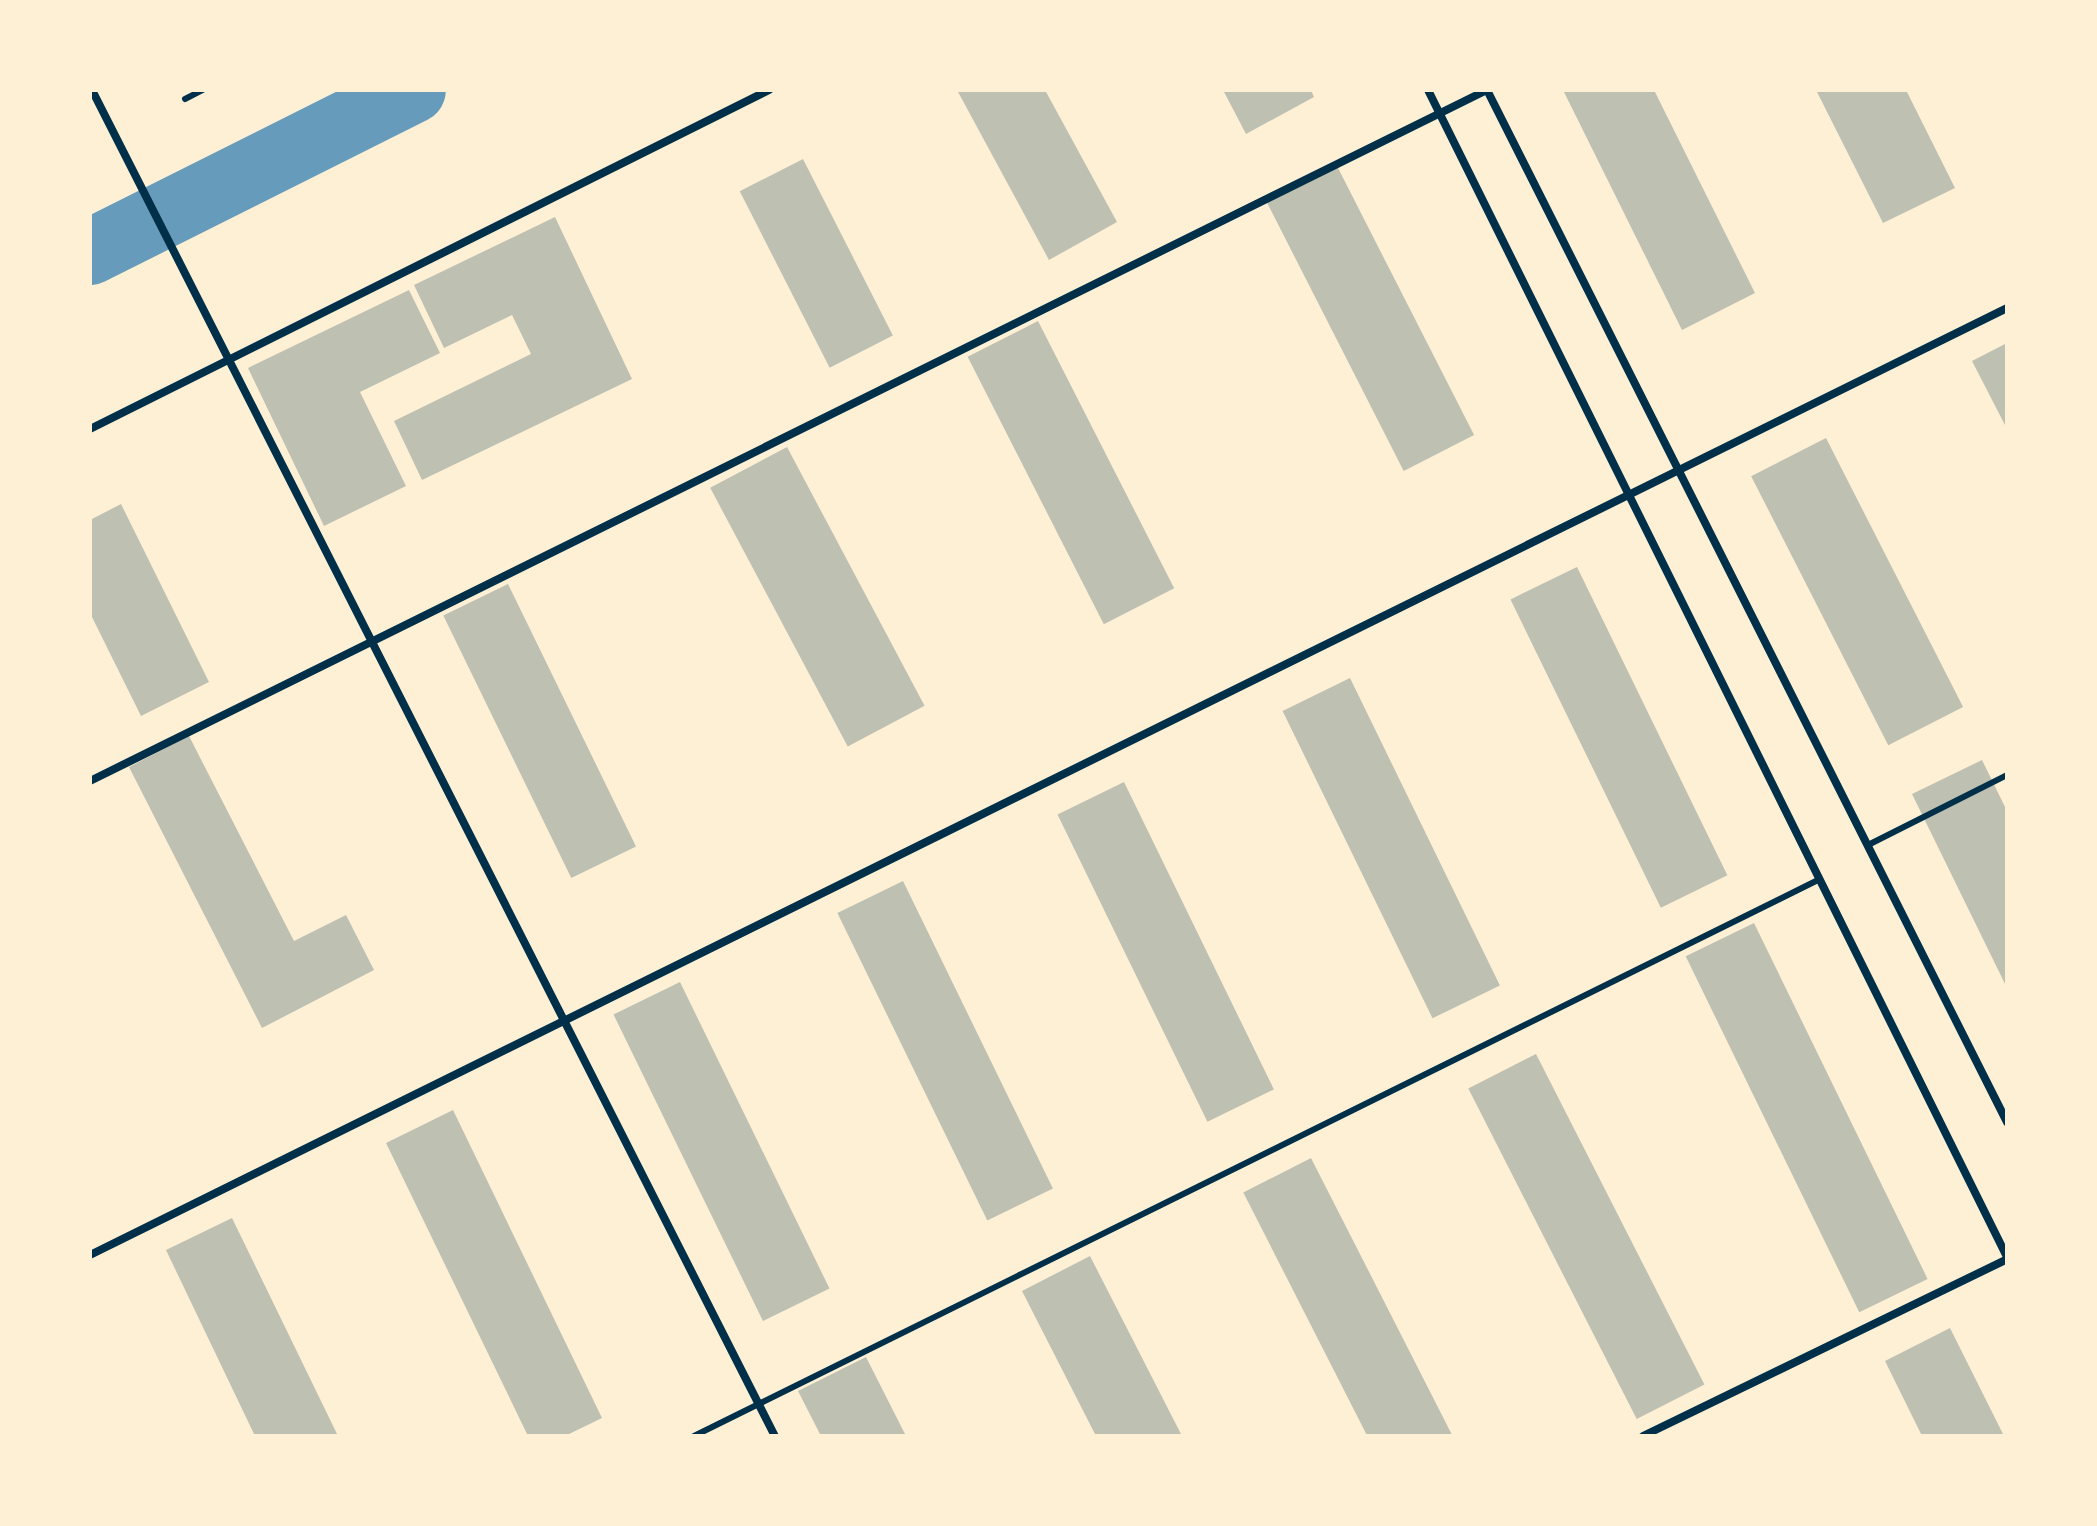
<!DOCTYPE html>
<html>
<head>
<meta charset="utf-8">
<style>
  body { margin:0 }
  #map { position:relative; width:2097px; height:1526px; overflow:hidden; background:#fdf0d5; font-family:"Roboto Condensed",sans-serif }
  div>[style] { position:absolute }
  .river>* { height:66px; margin:-33px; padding:0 33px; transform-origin:33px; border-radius:33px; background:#669bbc }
  .building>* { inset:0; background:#bec0b2; transform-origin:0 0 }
  .service>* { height:6px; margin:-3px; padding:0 3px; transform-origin:3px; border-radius:3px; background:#003049 }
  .minor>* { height:8px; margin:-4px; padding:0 4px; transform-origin:4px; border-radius:4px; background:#003049 }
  span { translate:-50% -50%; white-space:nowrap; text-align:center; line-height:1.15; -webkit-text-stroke:6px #fdf0d5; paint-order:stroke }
  .frame { position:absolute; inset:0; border:92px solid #fdf0d5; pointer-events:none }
</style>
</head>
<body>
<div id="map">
  <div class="river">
    <i style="left:90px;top:252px;width:361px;rotate:-26.6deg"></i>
  </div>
  <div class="building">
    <i style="clip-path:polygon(957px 90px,1045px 90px,1117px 222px,1049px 260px)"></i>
    <i style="clip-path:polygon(1223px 90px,1311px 90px,1314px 97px,1246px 134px)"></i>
    <i style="clip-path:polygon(1563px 90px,1654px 90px,1755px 293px,1682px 330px)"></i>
    <i style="clip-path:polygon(1816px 90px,1906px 90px,1955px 188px,1883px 223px)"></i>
    <i style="left:803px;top:159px;width:198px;height:71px;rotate:63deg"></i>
    <i style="left:1337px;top:166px;width:302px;height:79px;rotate:63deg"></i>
    <i style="clip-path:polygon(555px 217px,632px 379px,422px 480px,394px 421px,531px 354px,512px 315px,444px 348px,414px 285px)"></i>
    <i style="clip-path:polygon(409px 290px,440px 353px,360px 392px,406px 486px,324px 526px,248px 368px)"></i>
    <i style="left:1038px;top:321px;width:300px;height:79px;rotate:63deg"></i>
    <i style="clip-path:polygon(2007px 343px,2007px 429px,1972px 361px)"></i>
    <i style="left:1826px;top:438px;width:302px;height:84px;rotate:63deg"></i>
    <i style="left:787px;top:447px;width:293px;height:87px;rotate:62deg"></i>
    <i style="clip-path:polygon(121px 504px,209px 682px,141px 716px,90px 613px,90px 520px)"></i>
    <i style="left:1577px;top:567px;width:343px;height:74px;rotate:64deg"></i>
    <i style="left:508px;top:584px;width:292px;height:72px;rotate:64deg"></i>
    <i style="left:1350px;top:678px;width:342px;height:75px;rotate:64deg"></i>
    <i style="clip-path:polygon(189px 736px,294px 941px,346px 915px,374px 970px,262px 1028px,129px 767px)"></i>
    <i style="clip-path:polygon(1982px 760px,2007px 811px,2007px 988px,1912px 794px)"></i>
    <i style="left:1124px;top:782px;width:342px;height:74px;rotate:64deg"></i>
    <i style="left:903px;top:881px;width:342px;height:73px;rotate:64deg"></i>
    <i style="left:1754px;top:923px;width:396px;height:76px;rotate:64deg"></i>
    <i style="left:680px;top:982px;width:341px;height:74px;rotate:64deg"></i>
    <i style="left:1536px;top:1054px;width:371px;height:76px;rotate:63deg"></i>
    <i style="clip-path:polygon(453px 1110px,602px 1418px,565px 1436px,528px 1436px,386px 1143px)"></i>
    <i style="left:1311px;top:1158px;width:313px;height:76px;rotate:63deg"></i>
    <i style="clip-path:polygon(232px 1218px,338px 1436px,255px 1436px,166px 1250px)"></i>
    <i style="clip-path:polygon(1090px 1256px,1182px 1436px,1096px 1436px,1022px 1291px)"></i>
    <i style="clip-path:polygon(1950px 1328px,2004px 1436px,1922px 1436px,1885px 1361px)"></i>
    <i style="clip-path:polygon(866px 1357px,906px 1436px,821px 1436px,798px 1391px)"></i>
  </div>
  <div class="service">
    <i style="left:185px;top:99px;width:20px;rotate:-27deg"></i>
    <i style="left:1868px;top:845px;width:156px;rotate:-26.7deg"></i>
    <i style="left:694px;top:1436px;width:1254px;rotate:-26.32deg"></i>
  </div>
  <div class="minor">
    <i style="left:92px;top:90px;width:1509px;rotate:63.1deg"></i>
    <i style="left:1428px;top:90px;width:1303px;rotate:63.61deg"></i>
    <i style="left:1487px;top:90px;width:1156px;rotate:63.26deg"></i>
    <i style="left:90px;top:429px;width:759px;rotate:-26.53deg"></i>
    <i style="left:90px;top:781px;width:1559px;rotate:-26.32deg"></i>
    <i style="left:90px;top:1255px;width:2138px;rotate:-26.29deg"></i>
    <i style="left:1643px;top:1436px;width:405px;rotate:-25.9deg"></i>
  </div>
  <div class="frame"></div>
</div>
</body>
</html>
